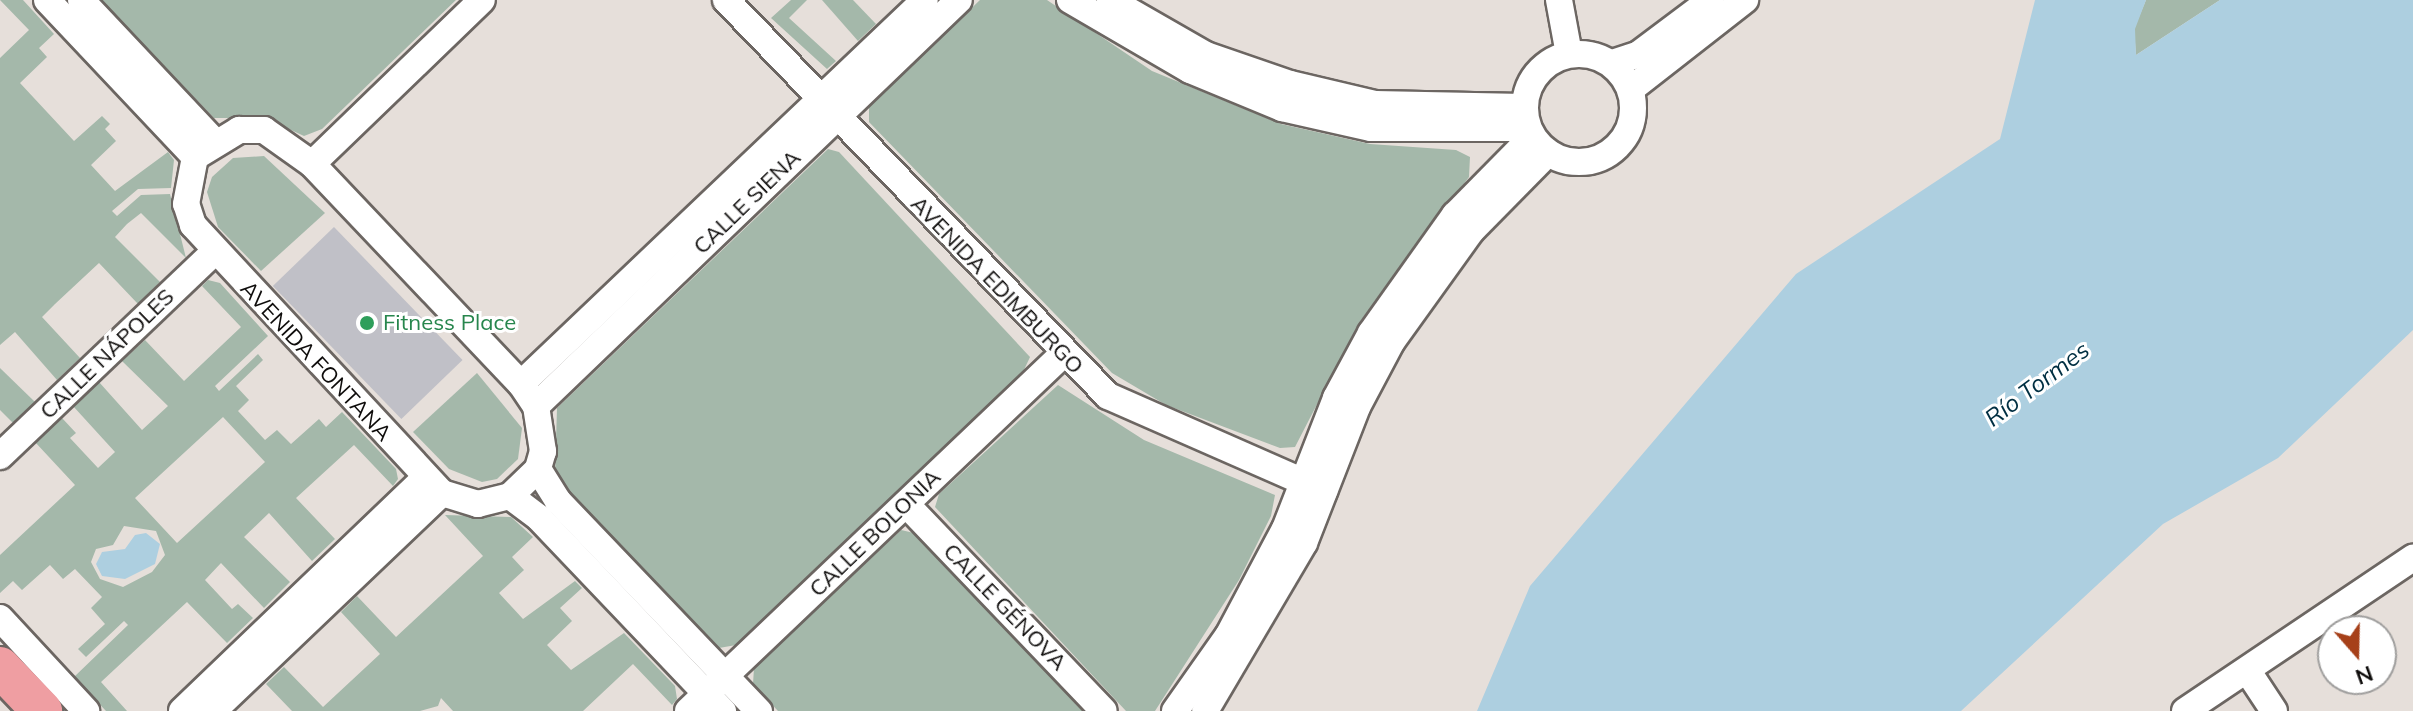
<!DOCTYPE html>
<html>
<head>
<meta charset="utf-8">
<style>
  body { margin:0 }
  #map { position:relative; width:2413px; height:711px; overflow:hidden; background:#e6dfda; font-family:Mulish,sans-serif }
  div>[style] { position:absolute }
  .green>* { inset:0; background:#a4b8aa }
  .water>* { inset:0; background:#adcfe0 }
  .building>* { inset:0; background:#c0c0c7; transform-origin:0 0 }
  .roads { filter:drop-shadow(2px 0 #6c6662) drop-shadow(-2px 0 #6c6662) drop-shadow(0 2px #6c6662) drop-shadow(0 -2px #6c6662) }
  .minor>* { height:26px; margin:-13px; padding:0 13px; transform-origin:13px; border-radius:13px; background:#fff }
  .minor>.ring { margin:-13px; padding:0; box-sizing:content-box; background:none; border:26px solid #fff; border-radius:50% }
  .primary>* { height:40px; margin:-20px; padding:0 20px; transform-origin:20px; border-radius:20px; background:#ef9ea2 }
  .dots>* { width:22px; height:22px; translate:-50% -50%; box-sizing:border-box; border:4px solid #fff; border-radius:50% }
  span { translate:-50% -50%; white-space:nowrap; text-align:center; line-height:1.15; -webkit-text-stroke:6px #fff; paint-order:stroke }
  .street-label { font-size:22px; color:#0e0c0b }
  .leisure-label { font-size:22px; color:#27864d }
  .left { translate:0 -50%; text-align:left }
  .water-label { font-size:24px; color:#002f42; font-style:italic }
  .north { position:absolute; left:2317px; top:615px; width:80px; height:80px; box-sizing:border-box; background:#fff; border:2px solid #9f9e9d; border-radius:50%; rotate:160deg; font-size:22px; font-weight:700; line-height:32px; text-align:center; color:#0e0c0b }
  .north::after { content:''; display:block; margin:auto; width:28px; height:36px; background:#a64019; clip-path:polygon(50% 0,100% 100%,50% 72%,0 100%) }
</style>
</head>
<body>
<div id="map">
  <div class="green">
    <i style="clip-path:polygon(0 0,23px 0,54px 34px,39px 48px,47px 57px,20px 83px,74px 141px,102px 116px,110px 124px,105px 129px,116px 141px,91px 165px,115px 191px,168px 152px,174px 160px,171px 188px,138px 189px,112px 211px,117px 216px,141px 195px,170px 194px,186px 258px,141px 213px,127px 224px,115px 237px,160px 282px,138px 304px,99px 263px,55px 304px,42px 317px,80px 358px,57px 380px,15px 332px,0 345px,0 58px,29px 30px)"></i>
    <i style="clip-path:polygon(101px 0,456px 0,322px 129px,304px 136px,265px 118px,214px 118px)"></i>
    <i style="clip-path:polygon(791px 0,807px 0,789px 18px,836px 61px,827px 69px,771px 18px)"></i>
    <i style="clip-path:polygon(822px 0,853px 0,876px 24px,858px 41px)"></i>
    <i style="clip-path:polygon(980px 0,1047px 0,1152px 71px,1281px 124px,1370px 144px,1456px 150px,1470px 157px,1469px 177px,1359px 323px,1295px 447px,1280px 448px,1166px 405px,1112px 373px,869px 122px,869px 107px)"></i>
    <i style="clip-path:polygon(2146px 0,2220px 0,2136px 55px,2134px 29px)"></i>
    <i style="clip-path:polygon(828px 149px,839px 152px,1030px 357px,1023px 372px,736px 645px,719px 648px,562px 485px,555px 473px,557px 408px)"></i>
    <i style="clip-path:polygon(264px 156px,325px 213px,261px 271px,218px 227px,207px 192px,212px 177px,233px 158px)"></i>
    <i style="clip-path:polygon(evenodd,208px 280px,220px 283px,268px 336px,215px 386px,219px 391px,258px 354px,263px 360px,236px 386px,249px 400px,238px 411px,265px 440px,277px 430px,291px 444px,319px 419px,326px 427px,342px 412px,396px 469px,398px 479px,393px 486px,354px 445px,296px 498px,335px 539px,312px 561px,269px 513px,244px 537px,290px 582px,264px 608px,221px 563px,205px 580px,232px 609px,238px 604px,253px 618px,227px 643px,187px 602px,101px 682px,127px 711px,106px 711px,74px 677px,128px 625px,124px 621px,86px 657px,78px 649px,105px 624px,91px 608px,102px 597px,75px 569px,63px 579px,50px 565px,22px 590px,13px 581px,0 593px,0 555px,75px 485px,35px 442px,62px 418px,76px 433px,70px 438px,98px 468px,115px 452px,73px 406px,96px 385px,99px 382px,142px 430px,168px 406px,122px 361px,145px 340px,184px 381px,241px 327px,202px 286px,208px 280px,223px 417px,265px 462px,177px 543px,135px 498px,223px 417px,208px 280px,124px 526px,156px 531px,165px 555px,152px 572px,123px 587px,100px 579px,91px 562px,96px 549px,113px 545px,124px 526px)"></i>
    <i style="clip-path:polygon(0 368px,35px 402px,13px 423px,0 410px)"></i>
    <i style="clip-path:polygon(477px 373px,522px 428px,518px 459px,497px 479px,482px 482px,449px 469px,413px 432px)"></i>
    <i style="clip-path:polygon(1058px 385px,1144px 440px,1275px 495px,1271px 516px,1239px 580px,1155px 711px,1126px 711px,935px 507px,939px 494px)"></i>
    <i style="clip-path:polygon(445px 515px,511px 517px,533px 537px,512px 557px,524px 570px,499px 593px,523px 619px,575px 581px,582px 588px,560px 608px,572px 621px,547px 645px,571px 670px,624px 633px,675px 686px,677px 699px,672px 705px,633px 664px,583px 711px,453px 711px,441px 698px,438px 706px,420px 711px,292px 711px,266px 684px,284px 667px,323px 707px,380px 654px,341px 612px,357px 596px,396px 637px,483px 556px)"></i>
    <i style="clip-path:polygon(901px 530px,914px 533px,1084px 711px,778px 711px,753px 684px,754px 668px)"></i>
  </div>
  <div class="water">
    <i style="clip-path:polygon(2035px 0,2146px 0,2135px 29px,2136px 55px,2220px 0,2413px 0,2413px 330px,2278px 458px,2163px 524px,1961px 711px,1477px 711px,1530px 586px,1796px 274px,2000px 139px)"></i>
    <i style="clip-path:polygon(146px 533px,160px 544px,155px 564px,125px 579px,102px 576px,96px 564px,102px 552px,125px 549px,135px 535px)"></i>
  </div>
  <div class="building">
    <i style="left:334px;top:227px;width:185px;height:85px;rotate:46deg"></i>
  </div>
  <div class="roads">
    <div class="minor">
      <i style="left:47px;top:0;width:216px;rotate:46.7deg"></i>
      <i style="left:81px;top:0;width:192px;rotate:46.7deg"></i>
      <i style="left:726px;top:0;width:550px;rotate:46.03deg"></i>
      <i style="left:1108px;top:396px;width:236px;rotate:23.7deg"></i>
      <i style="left:1070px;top:0;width:139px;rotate:30.3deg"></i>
      <i style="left:1190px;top:70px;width:100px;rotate:22.4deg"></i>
      <i style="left:1282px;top:108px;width:91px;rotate:12.7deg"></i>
      <i style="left:1371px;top:128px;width:157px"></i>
      <i style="left:1110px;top:0;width:111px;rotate:29.8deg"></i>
      <i style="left:1206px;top:55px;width:89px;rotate:19deg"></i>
      <i style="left:1290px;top:84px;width:87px;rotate:13.2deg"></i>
      <i style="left:1375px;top:104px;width:149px;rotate:1.2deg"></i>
      <i style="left:1559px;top:0;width:55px;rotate:79.5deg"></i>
      <i class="ring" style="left:1525px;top:54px;width:82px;height:82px"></i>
      <i style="left:1612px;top:63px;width:28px;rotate:-18deg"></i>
      <i style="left:1639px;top:54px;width:90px;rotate:-36.9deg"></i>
      <i style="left:1631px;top:89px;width:145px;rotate:-38deg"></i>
      <i style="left:239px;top:130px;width:25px"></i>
      <i style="left:264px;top:130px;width:59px;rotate:35.3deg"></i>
      <i style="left:312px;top:164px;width:303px;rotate:46.5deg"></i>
      <i style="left:521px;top:384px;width:27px;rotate:56deg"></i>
      <i style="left:536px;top:406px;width:46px;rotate:81.2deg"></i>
      <i style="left:543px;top:451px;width:19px;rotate:106deg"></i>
      <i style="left:538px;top:469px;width:39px;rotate:136deg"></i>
      <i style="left:510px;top:496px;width:33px;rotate:166deg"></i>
      <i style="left:478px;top:504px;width:38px;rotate:-163deg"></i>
      <i style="left:442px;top:493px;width:366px;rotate:-132.9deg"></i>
      <i style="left:193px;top:225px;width:22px;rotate:-108deg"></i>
      <i style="left:186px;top:204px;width:48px;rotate:-79.2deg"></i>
      <i style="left:195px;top:157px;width:52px;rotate:-31.5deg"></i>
      <i style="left:312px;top:164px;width:236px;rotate:-44deg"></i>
      <i style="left:521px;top:384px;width:557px;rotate:-43.55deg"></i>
      <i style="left:536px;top:406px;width:586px;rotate:-43.83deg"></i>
      <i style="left:0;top:456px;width:296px;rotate:-43.6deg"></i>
      <i style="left:538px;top:469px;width:38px;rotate:58deg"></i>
      <i style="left:558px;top:501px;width:291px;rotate:46.3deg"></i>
      <i style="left:510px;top:496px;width:36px;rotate:37deg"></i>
      <i style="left:539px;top:518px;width:267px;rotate:46.4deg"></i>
      <i style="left:906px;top:504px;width:286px;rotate:46.3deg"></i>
      <i style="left:0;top:618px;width:127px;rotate:47.2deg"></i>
      <i style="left:2247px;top:670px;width:49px;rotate:56.6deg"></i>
      <i style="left:182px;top:711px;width:338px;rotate:-43.8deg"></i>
      <i style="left:213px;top:711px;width:316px;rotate:-43.6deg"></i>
      <i style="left:688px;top:711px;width:516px;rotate:-43.59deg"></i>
      <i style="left:1175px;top:711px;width:92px;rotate:-54.8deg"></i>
      <i style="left:1228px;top:636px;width:121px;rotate:-62deg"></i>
      <i style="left:1285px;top:529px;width:141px;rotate:-68.7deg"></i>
      <i style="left:1336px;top:398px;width:74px;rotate:-61.7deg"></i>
      <i style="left:1371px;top:333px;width:145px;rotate:-54.6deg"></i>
      <i style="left:1455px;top:215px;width:110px;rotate:-45.4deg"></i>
      <i style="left:1205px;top:711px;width:195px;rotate:-59.5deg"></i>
      <i style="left:1304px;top:543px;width:146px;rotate:-68.7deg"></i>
      <i style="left:1357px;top:407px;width:75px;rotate:-62.1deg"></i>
      <i style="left:1392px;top:341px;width:135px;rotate:-54.3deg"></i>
      <i style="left:1471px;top:231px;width:110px;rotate:-45.4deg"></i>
      <i style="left:2185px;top:711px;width:275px;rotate:-33.9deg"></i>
    </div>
    <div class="primary">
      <i style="left:0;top:667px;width:61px;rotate:46.3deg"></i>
    </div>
  </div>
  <div class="dots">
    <i style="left:367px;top:323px;background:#2e9e5b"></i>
  </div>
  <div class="street-label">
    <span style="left:747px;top:202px;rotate:-44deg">CALLE SIENA</span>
    <span style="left:997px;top:285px;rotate:46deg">AVENIDA EDIMBURGO</span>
    <span style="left:107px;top:354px;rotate:-44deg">CALLE NÁPOLES</span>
    <span style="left:316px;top:361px;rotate:47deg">AVENIDA FONTANA</span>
    <span style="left:875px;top:533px;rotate:-44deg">CALLE BOLONIA</span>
    <span style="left:1005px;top:607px;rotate:46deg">CALLE GÉNOVA</span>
  </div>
  <div class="leisure-label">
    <span class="left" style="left:383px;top:323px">Fitness Place</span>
  </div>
  <div class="water-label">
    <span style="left:2037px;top:384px;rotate:-37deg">Río Tormes</span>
  </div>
  <div class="north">N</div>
</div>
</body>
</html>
